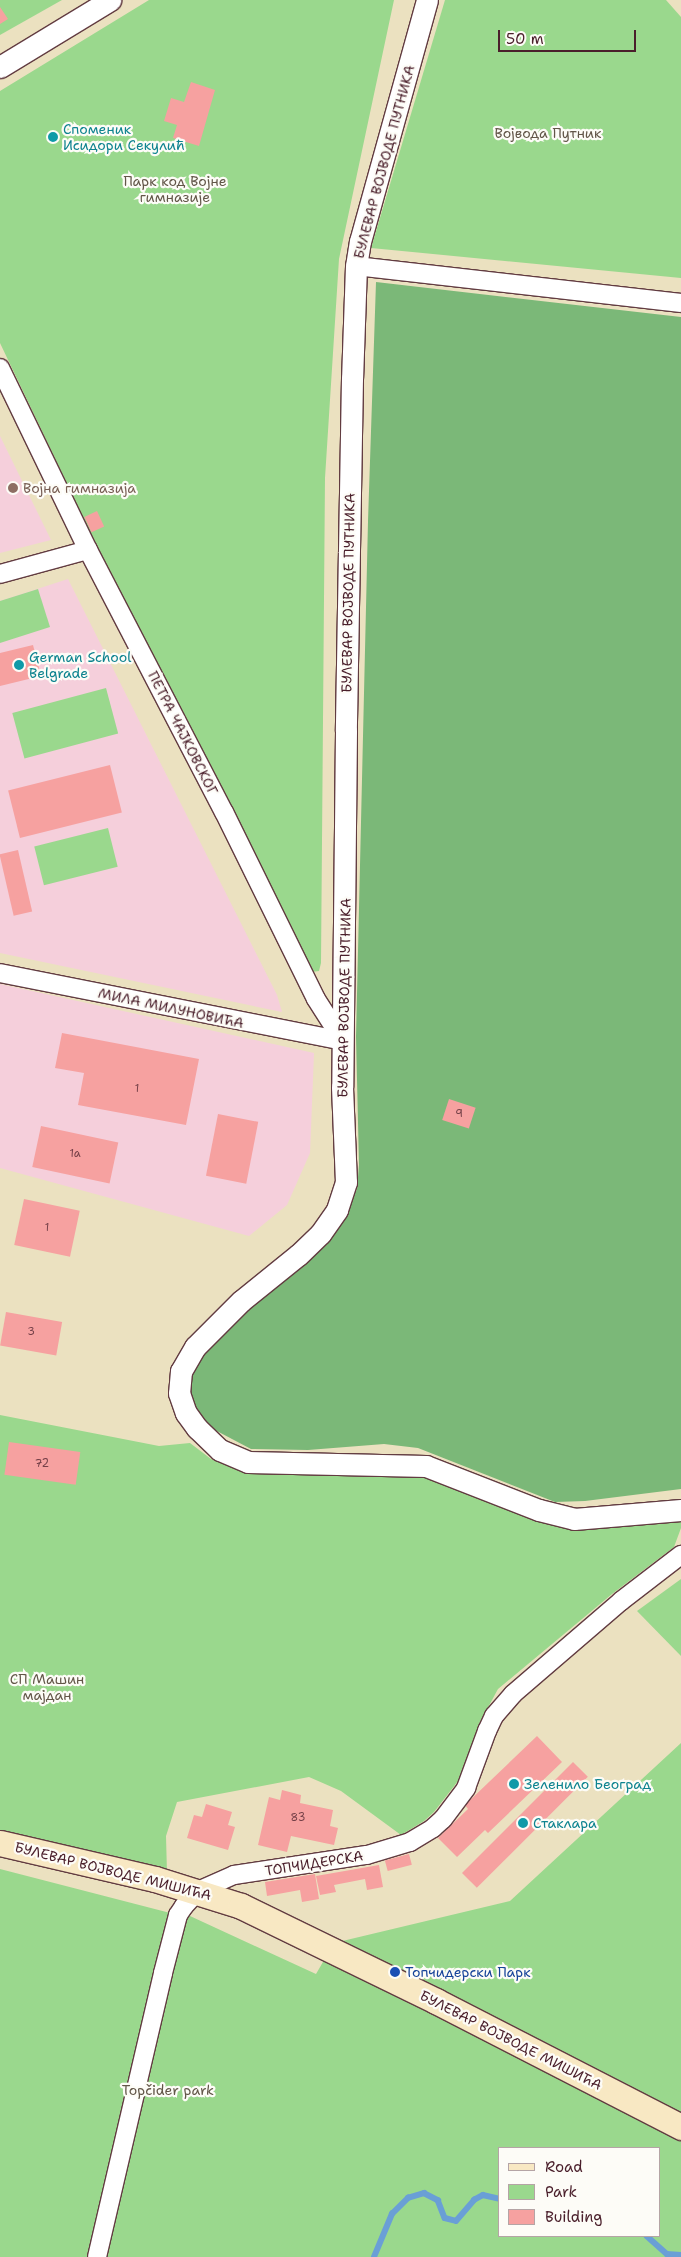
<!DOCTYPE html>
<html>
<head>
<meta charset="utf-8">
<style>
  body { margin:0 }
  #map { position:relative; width:681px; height:2257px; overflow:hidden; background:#ebe1c0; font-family:"Shantell Sans",sans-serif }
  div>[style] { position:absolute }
  .built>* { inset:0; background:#f5cfdb }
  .green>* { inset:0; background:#9ad88d; transform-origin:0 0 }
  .forest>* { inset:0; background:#7bb878 }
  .stream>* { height:5.5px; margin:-2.75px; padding:0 2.75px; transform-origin:2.75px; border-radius:2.75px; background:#6a9fd6 }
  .building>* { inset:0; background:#f6a1a0; transform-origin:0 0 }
  .roads { filter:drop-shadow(1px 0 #623c41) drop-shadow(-1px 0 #623c41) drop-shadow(0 1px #623c41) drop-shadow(0 -1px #623c41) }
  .minor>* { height:18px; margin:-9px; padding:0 9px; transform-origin:9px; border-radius:9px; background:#fff }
  .tertiary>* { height:21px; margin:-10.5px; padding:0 10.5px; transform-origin:10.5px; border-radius:10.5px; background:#fff }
  .secondary>* { height:25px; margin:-12.5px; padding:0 12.5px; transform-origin:12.5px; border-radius:12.5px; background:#f8e8c3 }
  .dots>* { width:14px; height:14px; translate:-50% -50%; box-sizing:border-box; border:2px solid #fdfcf7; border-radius:50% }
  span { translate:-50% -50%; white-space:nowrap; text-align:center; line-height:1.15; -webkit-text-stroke:4.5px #fdfcf7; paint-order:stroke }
  .number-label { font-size:11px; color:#754048 }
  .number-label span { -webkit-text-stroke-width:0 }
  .culture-label { font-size:14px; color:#0d838f }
  .left { translate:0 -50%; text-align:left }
  .park-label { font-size:14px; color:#625648 }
  .street-label { font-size:14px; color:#4a1f2b }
  .education-label { font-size:14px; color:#785e54 }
  .transit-label { font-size:14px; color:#164399 }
  .legend { position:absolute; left:498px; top:2147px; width:162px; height:90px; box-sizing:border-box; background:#fdfcf7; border:1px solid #b5a4a5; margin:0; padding:6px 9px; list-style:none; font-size:15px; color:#4a1f2b }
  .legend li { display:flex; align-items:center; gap:10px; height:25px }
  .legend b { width:25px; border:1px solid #b5a4a5 }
  .scale { position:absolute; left:498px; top:30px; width:138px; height:22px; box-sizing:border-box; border:2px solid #4a1f2b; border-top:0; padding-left:6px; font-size:15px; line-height:18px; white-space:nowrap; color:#4a1f2b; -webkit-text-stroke:4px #fdfcf7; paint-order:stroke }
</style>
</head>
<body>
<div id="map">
  <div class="built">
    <i style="clip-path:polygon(0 436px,51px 540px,0 553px)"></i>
    <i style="clip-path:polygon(68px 579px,277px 995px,282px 1012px,0 953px,0 601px)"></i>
    <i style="clip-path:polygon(0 984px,314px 1053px,310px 1153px,287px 1205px,249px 1236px,0 1168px)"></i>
  </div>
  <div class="green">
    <i style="clip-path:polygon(0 0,62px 0,0 35px)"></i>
    <i style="clip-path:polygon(149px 0,394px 0,339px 259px,325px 478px,321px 963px,319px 971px,312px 972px,309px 966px,90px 532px,0 343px,0 91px)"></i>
    <i style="clip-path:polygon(445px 0,666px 0,681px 17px,681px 278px,371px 248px)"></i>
    <i style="clip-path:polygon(38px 589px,50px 627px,0 643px,0 601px)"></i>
    <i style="left:106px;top:688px;width:47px;height:97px;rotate:75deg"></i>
    <i style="left:108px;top:828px;width:40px;height:76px;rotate:76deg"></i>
    <i style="clip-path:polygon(0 1415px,159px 1446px,190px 1443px,211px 1459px,238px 1470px,289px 1473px,434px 1475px,539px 1520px,681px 1521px,681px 1528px,674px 1547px,612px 1594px,498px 1689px,479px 1724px,458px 1781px,434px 1812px,424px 1821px,401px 1835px,341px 1791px,309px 1777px,177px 1802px,166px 1836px,167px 1873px,0 1836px)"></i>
    <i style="clip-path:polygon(681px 1579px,681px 1656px,637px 1611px)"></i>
    <i style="clip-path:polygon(evenodd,681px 1743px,681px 2257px,0 2257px,0 1869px,178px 1915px,190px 1916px,316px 1974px,334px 1943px,510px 1901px,681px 1743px,500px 2148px,660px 2148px,660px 2236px,500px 2236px,500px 2148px)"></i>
  </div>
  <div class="forest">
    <i style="clip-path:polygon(376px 282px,681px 317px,681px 1489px,585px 1501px,555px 1502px,418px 1448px,384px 1444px,308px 1450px,251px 1449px,213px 1429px,199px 1415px,190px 1399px,189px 1383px,193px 1364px,348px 1208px,357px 1189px,359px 1165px,356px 1037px,368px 521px)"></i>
  </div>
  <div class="stream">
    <i style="left:647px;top:2236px;width:27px;rotate:42deg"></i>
    <i style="left:667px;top:2254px;width:14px;rotate:4deg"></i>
    <i style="left:374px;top:2257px;width:47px;rotate:-67.3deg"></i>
    <i style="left:392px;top:2214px;width:23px;rotate:-45deg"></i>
    <i style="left:408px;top:2198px;width:17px;rotate:-17deg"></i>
    <i style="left:424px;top:2193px;width:16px;rotate:27deg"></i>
    <i style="left:438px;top:2200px;width:19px;rotate:69deg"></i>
    <i style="left:445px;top:2218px;width:11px;rotate:15deg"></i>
    <i style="left:456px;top:2221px;width:28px;rotate:-49deg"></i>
    <i style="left:474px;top:2200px;width:10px;rotate:-29deg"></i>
    <i style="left:483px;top:2195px;width:17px;rotate:13deg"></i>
  </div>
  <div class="building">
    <i style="clip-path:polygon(0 7px,8px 19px,0 24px)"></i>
    <i style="clip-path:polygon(191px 82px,215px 90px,199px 146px,173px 138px,177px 125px,164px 121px,171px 98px,184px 102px)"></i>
    <i style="left:97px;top:511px;width:17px;height:14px;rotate:65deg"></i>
    <i style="clip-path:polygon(33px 645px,41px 676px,0 686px,0 653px)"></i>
    <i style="left:110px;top:765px;width:49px;height:105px;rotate:76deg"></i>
    <i style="left:18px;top:850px;width:63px;height:19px;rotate:77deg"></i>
    <i style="clip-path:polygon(62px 1033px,199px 1059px,186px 1125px,78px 1105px,84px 1073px,55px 1068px)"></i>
    <i style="left:449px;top:1099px;width:28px;height:22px;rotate:18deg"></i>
    <i style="left:218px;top:1114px;width:41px;height:63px;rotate:11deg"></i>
    <i style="left:41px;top:1126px;width:79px;height:42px;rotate:12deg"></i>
    <i style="left:24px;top:1199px;width:57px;height:47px;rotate:12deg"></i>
    <i style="left:6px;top:1312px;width:57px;height:34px;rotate:10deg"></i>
    <i style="left:9px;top:1442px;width:72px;height:33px;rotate:8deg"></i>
    <i style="clip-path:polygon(537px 1736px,562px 1762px,488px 1833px,485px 1830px,457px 1857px,438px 1838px,468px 1809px,465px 1805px)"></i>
    <i style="left:573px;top:1762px;width:21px;height:157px;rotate:45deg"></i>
    <i style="clip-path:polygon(282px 1790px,301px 1795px,300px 1803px,333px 1810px,330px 1826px,338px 1828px,334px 1845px,291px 1836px,287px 1852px,258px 1845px,269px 1797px,280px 1800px)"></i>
    <i style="clip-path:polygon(206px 1804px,232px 1812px,228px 1825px,235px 1827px,228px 1850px,187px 1838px,194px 1815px,202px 1817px)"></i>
    <i style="left:409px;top:1854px;width:11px;height:25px;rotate:75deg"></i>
    <i style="clip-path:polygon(379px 1865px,383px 1887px,367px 1890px,365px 1879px,334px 1885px,336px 1892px,320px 1895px,316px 1876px)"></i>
    <i style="clip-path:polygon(315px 1874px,319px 1899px,302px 1902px,300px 1890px,267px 1896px,265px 1882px)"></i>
  </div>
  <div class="roads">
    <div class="minor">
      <i style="left:356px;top:266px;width:327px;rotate:6.5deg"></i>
      <i style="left:0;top:368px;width:202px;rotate:64.2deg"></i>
      <i style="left:88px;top:550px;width:295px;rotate:62.6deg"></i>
      <i style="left:224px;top:812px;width:208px;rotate:63.8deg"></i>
      <i style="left:316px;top:999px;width:50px;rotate:57.3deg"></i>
      <i style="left:0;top:574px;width:91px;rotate:-15.3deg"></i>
      <i style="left:0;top:973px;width:350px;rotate:11.2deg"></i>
      <i style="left:97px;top:2257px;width:292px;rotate:-76.9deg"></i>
      <i style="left:163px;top:1973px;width:60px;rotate:-75.5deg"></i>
      <i style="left:178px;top:1915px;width:11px;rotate:-56deg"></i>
      <i style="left:184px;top:1906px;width:21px;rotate:-47deg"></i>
      <i style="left:198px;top:1891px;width:39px;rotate:-24deg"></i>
      <i style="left:234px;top:1875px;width:134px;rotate:-8.6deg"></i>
      <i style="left:367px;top:1855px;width:45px;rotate:-16.8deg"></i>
      <i style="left:410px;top:1842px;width:27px;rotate:-31deg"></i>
      <i style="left:433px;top:1828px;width:13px;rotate:-42deg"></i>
      <i style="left:443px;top:1819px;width:39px;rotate:-53deg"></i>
      <i style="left:466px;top:1788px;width:61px;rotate:-69.8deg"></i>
      <i style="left:487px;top:1731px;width:17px;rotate:-65deg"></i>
      <i style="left:494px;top:1716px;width:29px;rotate:-49deg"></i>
      <i style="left:513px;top:1694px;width:143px;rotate:-40.7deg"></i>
      <i style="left:621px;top:1601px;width:76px;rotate:-37.5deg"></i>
    </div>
    <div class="tertiary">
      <i style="left:427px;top:0;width:250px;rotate:105.5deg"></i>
      <i style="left:360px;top:241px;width:25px;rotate:99deg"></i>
      <i style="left:356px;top:266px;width:112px;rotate:92deg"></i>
      <i style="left:352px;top:378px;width:353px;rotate:91deg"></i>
      <i style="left:346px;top:731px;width:356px;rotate:90.6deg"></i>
      <i style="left:342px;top:1087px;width:95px;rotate:87.6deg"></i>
      <i style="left:346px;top:1182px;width:29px;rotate:108deg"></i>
      <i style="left:337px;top:1210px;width:29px;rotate:125deg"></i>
      <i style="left:320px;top:1234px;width:30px;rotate:136deg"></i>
      <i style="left:298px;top:1255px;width:73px;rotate:141.1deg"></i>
      <i style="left:241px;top:1301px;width:65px;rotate:135deg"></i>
      <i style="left:195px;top:1347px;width:28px;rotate:120deg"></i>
      <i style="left:181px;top:1371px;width:22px;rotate:95deg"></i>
      <i style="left:179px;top:1393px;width:21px;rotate:71deg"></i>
      <i style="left:186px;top:1413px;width:19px;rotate:54deg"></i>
      <i style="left:197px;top:1428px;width:32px;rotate:44deg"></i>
      <i style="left:220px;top:1450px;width:30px;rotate:23deg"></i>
      <i style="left:248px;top:1462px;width:178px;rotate:1.3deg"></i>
      <i style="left:426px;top:1466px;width:121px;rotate:21.3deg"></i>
      <i style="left:539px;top:1510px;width:36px;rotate:14deg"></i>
      <i style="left:574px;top:1519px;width:107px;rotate:-4.8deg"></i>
      <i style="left:0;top:67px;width:129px;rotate:-31.3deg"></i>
    </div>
    <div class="secondary">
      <i style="left:0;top:1843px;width:159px;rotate:13.1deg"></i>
      <i style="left:155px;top:1879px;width:90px;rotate:17.4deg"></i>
      <i style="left:241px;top:1906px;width:217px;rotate:26deg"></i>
      <i style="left:436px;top:2001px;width:276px;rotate:27.2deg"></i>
    </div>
  </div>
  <div class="dots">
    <i style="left:53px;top:137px;background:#0f9aa8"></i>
    <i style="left:13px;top:488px;background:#8d6e63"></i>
    <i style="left:19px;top:665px;background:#0f9aa8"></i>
    <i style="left:514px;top:1784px;background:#0f9aa8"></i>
    <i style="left:523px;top:1823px;background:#0f9aa8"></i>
    <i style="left:395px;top:1972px;background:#1a4fb4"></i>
  </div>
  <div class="number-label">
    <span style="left:137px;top:1089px">1</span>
    <span style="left:459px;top:1114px">9</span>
    <span style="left:75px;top:1154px">1a</span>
    <span style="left:47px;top:1228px">1</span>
    <span style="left:31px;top:1332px">3</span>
    <span style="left:42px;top:1464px">72</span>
    <span style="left:298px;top:1818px">83</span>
  </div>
  <div class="culture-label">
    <span class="left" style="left:63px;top:137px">Споменик<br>Исидори Секулић</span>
    <span class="left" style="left:29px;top:665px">German School<br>Belgrade</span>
    <span class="left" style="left:524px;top:1784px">Зеленило Београд</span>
    <span class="left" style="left:533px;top:1823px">Стаклара</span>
  </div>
  <div class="park-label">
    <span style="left:548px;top:133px">Војвода Путник</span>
    <span style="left:175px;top:189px">Парк код Војне<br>гимназије</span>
    <span style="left:47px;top:1687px">СП Машин<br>мајдан</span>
    <span style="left:168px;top:2090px">Topčider park</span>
  </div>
  <div class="street-label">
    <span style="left:384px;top:162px;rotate:-75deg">БУЛЕВАР ВОЈВОДЕ ПУТНИКА</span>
    <span style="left:348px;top:593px;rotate:-89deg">БУЛЕВАР ВОЈВОДЕ ПУТНИКА</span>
    <span style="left:183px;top:733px;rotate:63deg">ПЕТРА ЧАЈКОВСКОГ</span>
    <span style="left:344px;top:998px;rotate:-89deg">БУЛЕВАР ВОЈВОДЕ ПУТНИКА</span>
    <span style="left:171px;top:1008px;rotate:12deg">МИЛА МИЛУНОВИЋА</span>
    <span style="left:314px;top:1863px;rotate:-9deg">ТОПЧИДЕРСКА</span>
    <span style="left:113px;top:1871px;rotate:14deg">БУЛЕВАР ВОЈВОДЕ МИШИЋА</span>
    <span style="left:511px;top:2040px;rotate:27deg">БУЛЕВАР ВОЈВОДЕ МИШИЋА</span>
  </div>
  <div class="education-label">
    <span class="left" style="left:23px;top:488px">Војна гимназија</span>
  </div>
  <div class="transit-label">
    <span class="left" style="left:405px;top:1972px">Топчидерски Парк</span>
  </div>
  <ul class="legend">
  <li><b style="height:6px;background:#f8e8c3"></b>Road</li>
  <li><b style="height:14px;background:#9ad88d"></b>Park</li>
  <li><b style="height:14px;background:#f6a1a0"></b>Building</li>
  </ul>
  <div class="scale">50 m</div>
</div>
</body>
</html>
